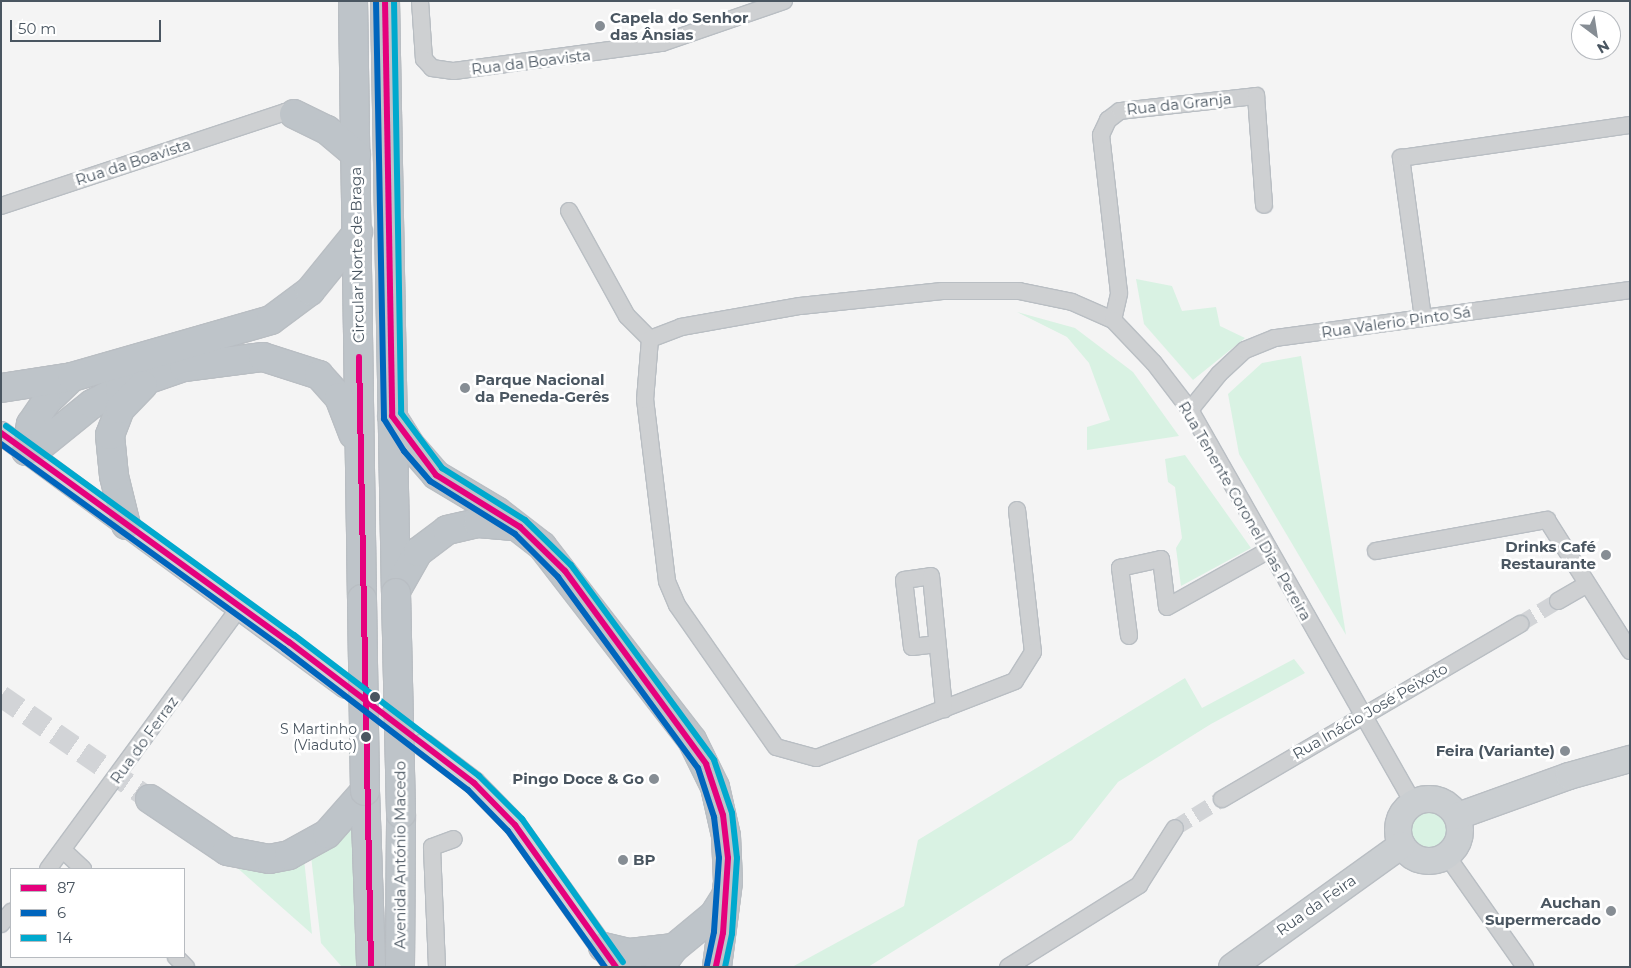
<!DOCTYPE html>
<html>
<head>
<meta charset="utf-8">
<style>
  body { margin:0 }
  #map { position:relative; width:1631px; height:968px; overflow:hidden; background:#f4f4f4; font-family:Montserrat,sans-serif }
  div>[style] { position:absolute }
  .green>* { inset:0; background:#d9f2e3 }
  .round { border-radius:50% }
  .street-tunnel>* { height:16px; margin-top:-8px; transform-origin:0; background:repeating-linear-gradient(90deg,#d2d4d7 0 16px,transparent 0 24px) }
  .secondary-tunnel>* { height:22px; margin-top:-11px; transform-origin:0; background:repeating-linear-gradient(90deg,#d2d4d7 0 22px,transparent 0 33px) }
  .roads { filter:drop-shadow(1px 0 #b9bec3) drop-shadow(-1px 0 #b9bec3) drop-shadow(0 1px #b9bec3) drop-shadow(0 -1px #b9bec3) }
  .street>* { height:16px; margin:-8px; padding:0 8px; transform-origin:8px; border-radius:8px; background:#ced0d2 }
  .secondary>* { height:22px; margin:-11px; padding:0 11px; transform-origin:11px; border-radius:11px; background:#ced0d4 }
  .primary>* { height:26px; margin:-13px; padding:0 13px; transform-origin:13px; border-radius:13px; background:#caced1 }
  .primary>.ring { margin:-13px; padding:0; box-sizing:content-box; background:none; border:26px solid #caced1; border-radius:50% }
  .highway>* { height:28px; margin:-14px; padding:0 14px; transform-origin:14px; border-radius:14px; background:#bec4c9 }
  .bridges { filter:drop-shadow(1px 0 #b9bec3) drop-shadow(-1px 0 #b9bec3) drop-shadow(0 1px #b9bec3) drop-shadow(0 -1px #b9bec3) }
  .highway-bridge>* { height:28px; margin:-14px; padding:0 14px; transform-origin:14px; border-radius:14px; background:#bec4c9 }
  .bus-1>* { height:6px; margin:-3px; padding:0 3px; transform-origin:3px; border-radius:3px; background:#e5007d }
  .bus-2>* { height:6px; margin:-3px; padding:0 3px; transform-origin:3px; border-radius:3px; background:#0065bd }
  .bus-3>* { height:6px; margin:-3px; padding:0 3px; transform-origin:3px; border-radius:3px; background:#00a9ce }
  .dots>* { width:14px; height:14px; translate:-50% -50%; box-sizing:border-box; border:2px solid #fff; border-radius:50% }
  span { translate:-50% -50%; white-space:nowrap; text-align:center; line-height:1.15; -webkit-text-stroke:5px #fff; paint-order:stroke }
  .bus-label { font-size:14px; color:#4a5661 }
  .right { translate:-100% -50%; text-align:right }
  .poi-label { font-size:15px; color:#4a5661; font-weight:700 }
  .left { translate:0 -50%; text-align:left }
  .street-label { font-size:15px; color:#4a5661 }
  .frame { position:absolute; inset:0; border:2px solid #4a5661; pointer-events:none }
  .legend { position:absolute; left:10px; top:868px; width:175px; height:90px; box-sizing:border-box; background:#fff; border:1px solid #b7bbc0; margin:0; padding:6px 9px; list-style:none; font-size:15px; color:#4a5661 }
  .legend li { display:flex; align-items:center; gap:10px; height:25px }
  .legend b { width:25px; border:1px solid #b7bbc0 }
  .north { position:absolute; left:1571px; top:10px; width:50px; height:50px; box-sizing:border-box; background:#fff; border:1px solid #b7bbc0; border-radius:50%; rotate:149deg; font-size:14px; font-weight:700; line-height:20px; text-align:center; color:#4a5661 }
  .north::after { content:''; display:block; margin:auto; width:18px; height:22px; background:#868d94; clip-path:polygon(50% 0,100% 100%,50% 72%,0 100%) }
  .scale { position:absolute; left:10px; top:20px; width:151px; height:22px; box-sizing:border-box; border:2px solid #4a5661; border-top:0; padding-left:6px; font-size:15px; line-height:18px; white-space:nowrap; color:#4a5661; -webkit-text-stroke:4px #fff; paint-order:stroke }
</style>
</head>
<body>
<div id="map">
  <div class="green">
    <i style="clip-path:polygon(1136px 279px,1172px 286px,1182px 311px,1216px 307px,1220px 326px,1245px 338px,1193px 380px,1144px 324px)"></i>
    <i style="clip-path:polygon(1017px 312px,1075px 328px,1133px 372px,1179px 436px,1087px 450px,1087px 427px,1110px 420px,1089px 363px,1067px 337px)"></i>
    <i style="clip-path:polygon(1301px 356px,1346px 635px,1239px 454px,1228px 394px,1262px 363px)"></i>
    <i style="clip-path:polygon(1185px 455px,1251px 548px,1181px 586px,1176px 548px,1182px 538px,1175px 487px,1168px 482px,1165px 459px)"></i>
    <i style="clip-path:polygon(1294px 659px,1305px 673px,1211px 724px,1118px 782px,1072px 840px,868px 967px,792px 967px,904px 906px,918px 840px,1185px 678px,1202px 708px)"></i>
    <i class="round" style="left:1407px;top:808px;width:44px;height:44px"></i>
    <i style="clip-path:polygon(353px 822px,359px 967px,342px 967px,321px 943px,311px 856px)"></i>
    <i style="clip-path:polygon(225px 857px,304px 859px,312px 934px)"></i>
  </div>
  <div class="street-tunnel">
    <i style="left:1520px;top:624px;width:44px;rotate:-31.2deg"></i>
    <i style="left:1175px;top:828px;width:55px;rotate:-31.7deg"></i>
  </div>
  <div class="secondary-tunnel">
    <i style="left:353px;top:692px;width:89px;rotate:36.7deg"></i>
    <i style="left:1px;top:696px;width:181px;rotate:34.7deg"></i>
  </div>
  <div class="roads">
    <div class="street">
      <i style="left:420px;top:1px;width:58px;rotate:86.1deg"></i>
      <i style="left:424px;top:59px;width:12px;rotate:48deg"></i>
      <i style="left:432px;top:68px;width:22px;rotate:8deg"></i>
      <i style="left:454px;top:71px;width:210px;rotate:-7.7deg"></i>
      <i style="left:662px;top:43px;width:129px;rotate:-19deg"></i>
      <i style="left:1px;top:206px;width:299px;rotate:-18.3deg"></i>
      <i style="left:285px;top:112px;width:9px;rotate:13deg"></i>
      <i style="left:569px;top:211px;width:120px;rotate:61.1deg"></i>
      <i style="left:627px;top:316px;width:33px;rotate:45deg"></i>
      <i style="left:1423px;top:318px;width:162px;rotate:-97.8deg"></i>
      <i style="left:1401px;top:158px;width:231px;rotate:-8.2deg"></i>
      <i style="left:1113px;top:320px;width:28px;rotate:-77deg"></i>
      <i style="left:1119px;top:293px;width:159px;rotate:-96.5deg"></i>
      <i style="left:1101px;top:135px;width:17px;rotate:-65deg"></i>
      <i style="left:1108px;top:120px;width:15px;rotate:-37deg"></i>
      <i style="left:1120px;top:111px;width:137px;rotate:-6.3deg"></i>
      <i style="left:1256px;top:96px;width:109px;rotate:85.8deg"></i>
      <i style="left:1190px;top:410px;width:46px;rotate:-51.1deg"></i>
      <i style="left:1219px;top:374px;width:35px;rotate:-43deg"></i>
      <i style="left:1245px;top:350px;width:32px;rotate:-22deg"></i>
      <i style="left:1275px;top:338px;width:358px;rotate:-7.7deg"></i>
      <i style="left:1017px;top:510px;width:143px;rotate:83.6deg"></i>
      <i style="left:1033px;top:652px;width:34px;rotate:122deg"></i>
      <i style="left:1015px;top:681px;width:213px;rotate:158.8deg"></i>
      <i style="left:816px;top:758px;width:41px;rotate:-164.6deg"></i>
      <i style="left:776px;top:747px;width:173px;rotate:-124.9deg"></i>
      <i style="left:677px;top:605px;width:26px;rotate:-113deg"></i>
      <i style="left:667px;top:581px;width:182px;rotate:-96.9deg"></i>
      <i style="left:645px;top:400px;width:61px;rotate:-85.3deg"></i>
      <i style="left:650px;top:339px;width:33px;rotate:-21deg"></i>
      <i style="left:681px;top:327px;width:121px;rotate:-10deg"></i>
      <i style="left:800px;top:306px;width:143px;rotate:-6deg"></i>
      <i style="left:942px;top:291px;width:77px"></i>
      <i style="left:1019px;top:291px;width:54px;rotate:11.7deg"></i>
      <i style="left:1072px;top:302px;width:45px;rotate:23.7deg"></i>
      <i style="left:1113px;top:320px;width:59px;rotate:46.4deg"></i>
      <i style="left:1154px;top:363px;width:59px;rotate:52.5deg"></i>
      <i style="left:1190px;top:410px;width:452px;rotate:60.4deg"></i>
      <i style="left:1376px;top:551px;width:174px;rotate:-10.3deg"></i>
      <i style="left:1547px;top:520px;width:155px;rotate:57.6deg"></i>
      <i style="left:1558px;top:601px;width:32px;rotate:-30deg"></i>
      <i style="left:1129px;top:636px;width:69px;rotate:-97.5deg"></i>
      <i style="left:1120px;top:568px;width:42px;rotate:-12.4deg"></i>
      <i style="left:1161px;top:559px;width:48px;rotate:82.9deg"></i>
      <i style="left:1167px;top:607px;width:117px;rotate:-29.2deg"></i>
      <i style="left:937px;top:644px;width:25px;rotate:173deg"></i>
      <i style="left:912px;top:647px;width:67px;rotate:-96.8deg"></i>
      <i style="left:904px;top:580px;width:27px;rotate:-8deg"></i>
      <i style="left:931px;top:576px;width:134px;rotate:84.4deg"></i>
      <i style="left:1222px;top:799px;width:346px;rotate:-30.4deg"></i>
      <i style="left:64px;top:851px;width:26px;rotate:43deg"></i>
      <i style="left:1447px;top:856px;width:136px;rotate:54.9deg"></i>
      <i style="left:48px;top:869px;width:323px;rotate:-53.8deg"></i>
      <i style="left:1px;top:924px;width:16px;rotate:-50deg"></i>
      <i style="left:176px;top:957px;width:14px;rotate:45deg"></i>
      <i style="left:437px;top:967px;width:120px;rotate:-92.4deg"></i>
      <i style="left:432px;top:847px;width:23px;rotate:-20deg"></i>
      <i style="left:1008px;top:967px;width:155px;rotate:-32deg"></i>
      <i style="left:1139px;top:885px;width:67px;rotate:-57.7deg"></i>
    </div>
    <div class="secondary">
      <i style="left:1px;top:433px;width:428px;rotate:36.4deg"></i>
      <i style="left:424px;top:745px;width:63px;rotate:37.2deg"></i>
      <i style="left:474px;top:783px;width:59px;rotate:45.7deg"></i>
      <i style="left:515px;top:825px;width:174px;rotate:54.6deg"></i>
    </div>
    <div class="primary">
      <i class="ring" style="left:1398px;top:799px;width:36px;height:36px"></i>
      <i style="left:1458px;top:816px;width:118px;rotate:-19.8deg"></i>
      <i style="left:1569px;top:776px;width:63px;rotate:-15.6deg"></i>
      <i style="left:1232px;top:967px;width:209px;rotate:-35.7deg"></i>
    </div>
    <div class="highway">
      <i style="left:353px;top:1px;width:598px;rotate:89.14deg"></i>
      <i style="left:385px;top:1px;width:592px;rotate:88.94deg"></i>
      <i style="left:294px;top:114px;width:37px;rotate:26deg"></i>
      <i style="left:327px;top:130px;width:38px;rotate:40deg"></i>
      <i style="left:72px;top:377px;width:36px;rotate:136deg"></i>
      <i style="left:46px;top:402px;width:27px;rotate:124deg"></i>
      <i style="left:31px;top:424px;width:27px;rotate:100deg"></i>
      <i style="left:26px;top:451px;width:15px;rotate:-20deg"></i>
      <i style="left:40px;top:446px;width:67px;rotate:-38.9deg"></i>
      <i style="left:92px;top:404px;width:32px;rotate:-28deg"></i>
      <i style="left:120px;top:389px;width:68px;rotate:-19deg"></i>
      <i style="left:184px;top:367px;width:80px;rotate:-7.2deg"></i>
      <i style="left:263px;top:357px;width:59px;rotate:17.8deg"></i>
      <i style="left:319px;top:375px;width:30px;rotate:48deg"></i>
      <i style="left:339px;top:397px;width:40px;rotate:69deg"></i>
      <i style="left:1px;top:388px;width:72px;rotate:-8.8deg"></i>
      <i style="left:72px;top:377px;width:207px;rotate:-16deg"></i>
      <i style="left:271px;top:320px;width:49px;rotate:-36.6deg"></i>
      <i style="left:310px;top:291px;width:76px;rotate:-50.9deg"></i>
      <i style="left:392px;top:416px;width:36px;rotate:58deg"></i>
      <i style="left:411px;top:446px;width:38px;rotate:49deg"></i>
      <i style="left:436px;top:475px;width:72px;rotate:30.8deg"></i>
      <i style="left:498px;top:512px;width:56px;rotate:37.7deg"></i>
      <i style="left:542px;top:546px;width:245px;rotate:52.3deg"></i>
      <i style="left:692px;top:740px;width:52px;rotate:63.9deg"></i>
      <i style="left:715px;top:787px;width:50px;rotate:77.3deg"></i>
      <i style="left:726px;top:836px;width:46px;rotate:87.5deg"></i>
      <i style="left:728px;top:882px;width:86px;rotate:97.4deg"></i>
      <i style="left:126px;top:525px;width:50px;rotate:-103.8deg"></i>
      <i style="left:114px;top:476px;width:41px;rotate:-95.6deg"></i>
      <i style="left:110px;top:435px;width:28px;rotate:-69deg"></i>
      <i style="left:120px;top:409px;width:33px;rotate:-46deg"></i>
      <i style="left:396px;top:591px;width:45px;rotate:-60.6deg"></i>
      <i style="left:418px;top:552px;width:36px;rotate:-37deg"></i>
      <i style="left:447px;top:530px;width:32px;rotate:-13deg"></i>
      <i style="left:478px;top:523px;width:36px;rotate:5deg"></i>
      <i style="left:365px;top:791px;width:176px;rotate:88deg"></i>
      <i style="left:150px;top:799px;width:93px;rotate:34deg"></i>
      <i style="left:227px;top:851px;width:43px;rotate:10.8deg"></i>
      <i style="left:269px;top:859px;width:20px;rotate:-11deg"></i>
      <i style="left:289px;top:855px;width:43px;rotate:-28.9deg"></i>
      <i style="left:327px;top:834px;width:57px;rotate:-48.5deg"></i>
      <i style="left:603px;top:947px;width:28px;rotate:13deg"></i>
      <i style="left:630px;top:953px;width:44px;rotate:-6.5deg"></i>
      <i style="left:400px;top:967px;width:153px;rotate:-89.6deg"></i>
      <i style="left:660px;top:967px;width:24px;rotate:-54deg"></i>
      <i style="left:674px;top:948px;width:52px;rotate:-39.5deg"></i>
      <i style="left:714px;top:915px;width:22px;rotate:-58deg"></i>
    </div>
  </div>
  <div class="bridges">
    <div class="highway-bridge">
      <i style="left:396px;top:593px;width:221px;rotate:88.7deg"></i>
      <i style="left:362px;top:599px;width:192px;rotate:89.1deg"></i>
    </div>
  </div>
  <div class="bus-1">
    <i style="left:385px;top:1px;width:415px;rotate:89deg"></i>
    <i style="left:392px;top:416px;width:74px;rotate:53.3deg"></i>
    <i style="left:436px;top:475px;width:99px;rotate:31.8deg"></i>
    <i style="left:520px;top:527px;width:63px;rotate:44.4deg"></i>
    <i style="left:565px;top:571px;width:239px;rotate:53.8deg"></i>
    <i style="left:706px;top:764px;width:54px;rotate:71.6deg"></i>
    <i style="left:723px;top:815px;width:43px;rotate:83.4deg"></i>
    <i style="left:728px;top:858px;width:75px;rotate:93.8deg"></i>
    <i style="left:723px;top:933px;width:35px;rotate:102deg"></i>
    <i style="left:359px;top:357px;width:610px;rotate:88.87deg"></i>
    <i style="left:1px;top:433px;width:356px;rotate:36deg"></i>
    <i style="left:289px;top:642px;width:233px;rotate:37.3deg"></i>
    <i style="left:474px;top:783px;width:59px;rotate:45.7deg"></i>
    <i style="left:515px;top:825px;width:174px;rotate:54.6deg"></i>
  </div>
  <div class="bus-2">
    <i style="left:376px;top:1px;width:418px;rotate:88.9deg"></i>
    <i style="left:384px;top:419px;width:38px;rotate:58deg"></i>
    <i style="left:404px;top:451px;width:40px;rotate:49deg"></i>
    <i style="left:430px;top:481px;width:100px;rotate:31.9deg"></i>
    <i style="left:515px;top:534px;width:61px;rotate:45deg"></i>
    <i style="left:558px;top:577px;width:237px;rotate:53.8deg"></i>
    <i style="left:698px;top:768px;width:52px;rotate:71.9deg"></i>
    <i style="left:714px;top:817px;width:41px;rotate:83deg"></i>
    <i style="left:719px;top:858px;width:74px;rotate:93.9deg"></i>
    <i style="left:714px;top:932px;width:34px;rotate:102deg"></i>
    <i style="left:1px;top:444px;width:349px;rotate:35.9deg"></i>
    <i style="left:284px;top:649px;width:232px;rotate:37.5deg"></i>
    <i style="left:468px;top:790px;width:57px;rotate:45.7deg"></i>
    <i style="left:508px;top:831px;width:167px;rotate:54.5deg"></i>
  </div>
  <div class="bus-3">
    <i style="left:394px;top:1px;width:412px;rotate:89deg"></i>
    <i style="left:401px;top:413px;width:69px;rotate:53.3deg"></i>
    <i style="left:442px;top:468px;width:98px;rotate:32.1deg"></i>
    <i style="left:525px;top:520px;width:64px;rotate:44.4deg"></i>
    <i style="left:571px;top:565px;width:242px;rotate:53.7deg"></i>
    <i style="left:714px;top:760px;width:56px;rotate:71.2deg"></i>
    <i style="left:732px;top:813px;width:45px;rotate:83.7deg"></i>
    <i style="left:737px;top:858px;width:76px;rotate:93.8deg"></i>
    <i style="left:732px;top:934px;width:34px;rotate:102deg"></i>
    <i style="left:6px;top:426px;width:356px;rotate:36deg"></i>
    <i style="left:294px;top:635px;width:233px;rotate:37.3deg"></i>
    <i style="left:479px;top:776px;width:61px;rotate:45deg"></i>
    <i style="left:522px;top:819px;width:175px;rotate:54.8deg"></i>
  </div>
  <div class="dots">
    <i style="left:600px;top:26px;background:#868d94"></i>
    <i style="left:465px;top:388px;background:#868d94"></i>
    <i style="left:1606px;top:555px;background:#868d94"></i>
    <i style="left:375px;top:697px;background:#4a5661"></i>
    <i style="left:366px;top:737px;background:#4a5661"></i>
    <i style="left:1565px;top:751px;background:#868d94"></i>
    <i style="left:654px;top:779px;background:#868d94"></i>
    <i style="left:623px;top:860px;background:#868d94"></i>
    <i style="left:1611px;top:911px;background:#868d94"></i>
  </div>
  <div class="bus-label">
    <span class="right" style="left:357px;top:737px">S Martinho<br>(Viaduto)</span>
  </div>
  <div class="poi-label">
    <span class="left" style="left:610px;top:26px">Capela do Senhor<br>das Ânsias</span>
    <span class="left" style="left:475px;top:388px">Parque Nacional<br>da Peneda-Gerês</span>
    <span class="right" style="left:1596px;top:555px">Drinks Café<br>Restaurante</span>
    <span class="right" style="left:1555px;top:751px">Feira (Variante)</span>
    <span class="right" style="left:644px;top:779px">Pingo Doce &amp; Go</span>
    <span class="left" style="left:633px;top:860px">BP</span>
    <span class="right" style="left:1601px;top:911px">Auchan<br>Supermercado</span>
  </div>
  <div class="street-label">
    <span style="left:531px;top:62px;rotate:-7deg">Rua da Boavista</span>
    <span style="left:1179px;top:104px;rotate:-6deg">Rua da Granja</span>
    <span style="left:133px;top:162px;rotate:-18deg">Rua da Boavista</span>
    <span style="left:357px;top:255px;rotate:-91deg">Circular Norte de Braga</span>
    <span style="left:1396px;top:322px;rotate:-8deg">Rua Valerio Pinto Sá</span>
    <span style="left:1245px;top:511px;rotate:60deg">Rua Tenente Coronel Dias Pereira</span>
    <span style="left:1370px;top:711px;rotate:-30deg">Rua Inácio José Peixoto</span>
    <span style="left:144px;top:740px;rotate:-54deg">Rua do Ferraz</span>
    <span style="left:400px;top:855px;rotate:-90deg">Avenida António Macedo</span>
    <span style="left:1316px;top:905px;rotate:-35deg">Rua da Feira</span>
  </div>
  <div class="frame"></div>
  <ul class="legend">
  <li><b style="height:6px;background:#e5007d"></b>87</li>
  <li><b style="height:6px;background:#0065bd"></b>6</li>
  <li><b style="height:6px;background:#00a9ce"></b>14</li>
  </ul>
  <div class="north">N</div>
  <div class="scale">50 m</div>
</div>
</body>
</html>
